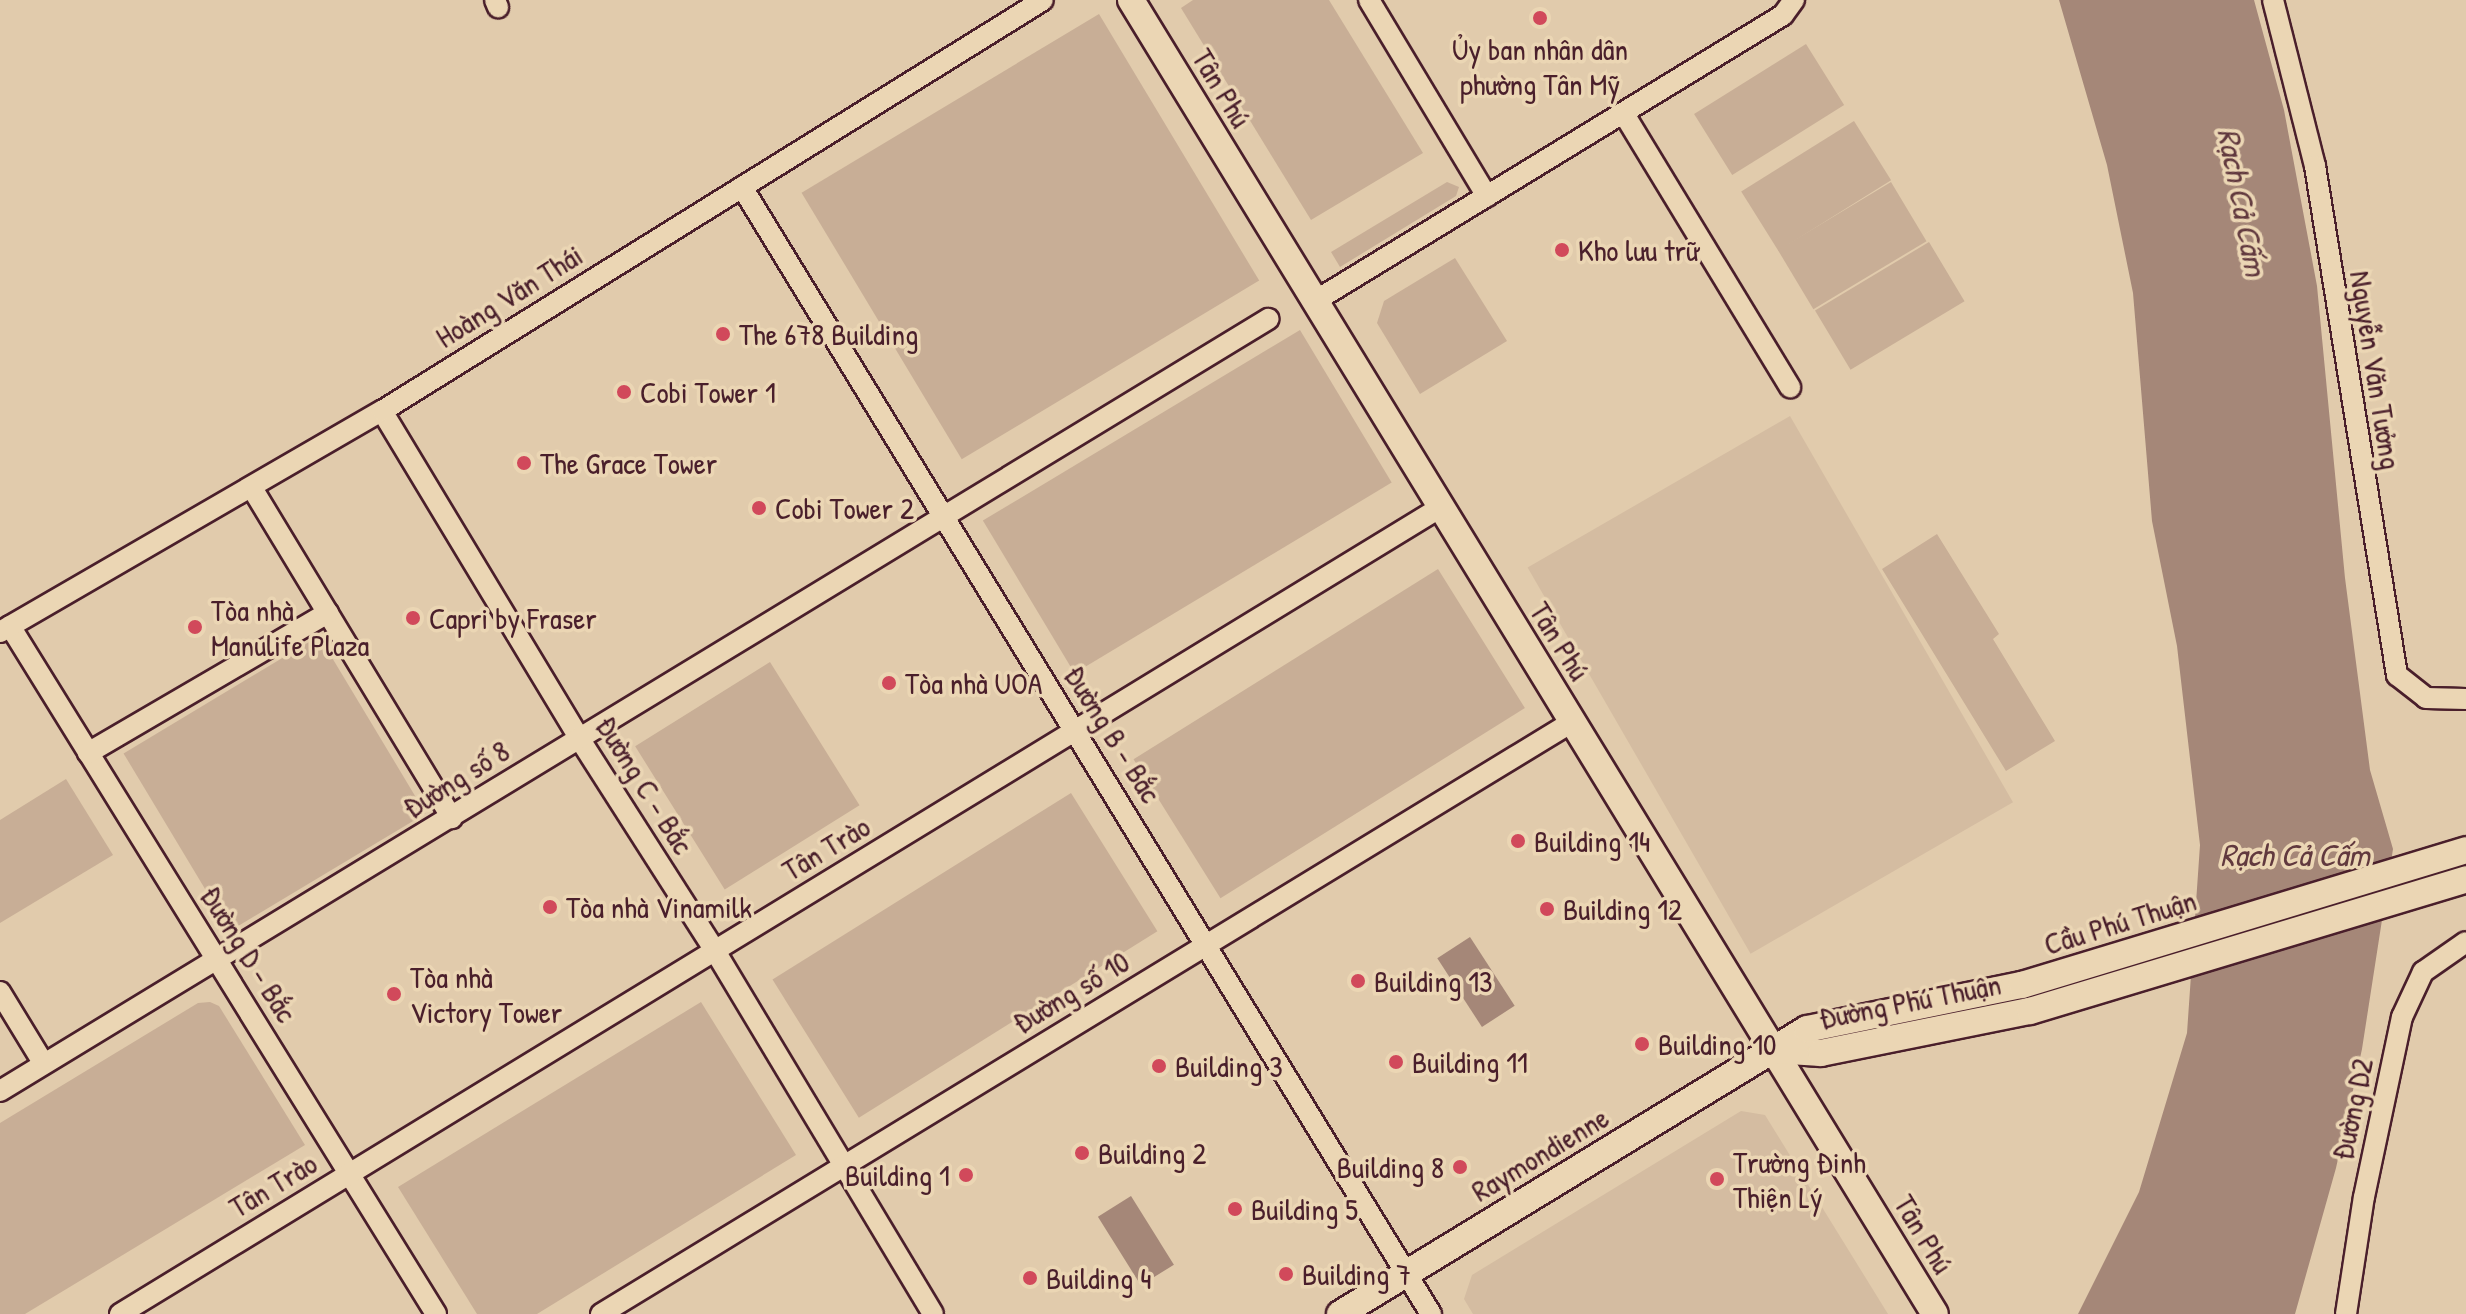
<!DOCTYPE html>
<html>
<head>
<meta charset="utf-8">
<style>
  body { margin:0 }
  #map { position:relative; width:2466px; height:1314px; overflow:hidden; background:#e1cbac; font-family:"Patrick Hand",sans-serif }
  div>[style] { position:absolute }
  .built>* { inset:0; background:#d4bca1; transform-origin:0 0 }
  .green>* { inset:0; background:#c8ae96; transform-origin:0 0 }
  .water>* { inset:0; background:#a58778; transform-origin:0 0 }
  .roads { filter:drop-shadow(2px 0 #4a1f2b) drop-shadow(-2px 0 #4a1f2b) drop-shadow(0 2px #4a1f2b) drop-shadow(0 -2px #4a1f2b) }
  .minor>* { height:20px; margin:-10px; padding:0 10px; transform-origin:10px; border-radius:10px; background:#ebd6b4 }
  .tertiary>* { height:26px; margin:-13px; padding:0 13px; transform-origin:13px; border-radius:13px; background:#ebd6b4 }
  .dots>* { width:22px; height:22px; translate:-50% -50%; box-sizing:border-box; border:4px solid #ebd6b4; border-radius:50% }
  span { translate:-50% -50%; white-space:nowrap; text-align:center; line-height:1.15; -webkit-text-stroke:7px #ebd6b4; paint-order:stroke }
  .poi-label { font-size:30px; color:#4a1f2b }
  .left { translate:0 -50%; text-align:left }
  .right { translate:-100% -50%; text-align:right }
  .street-label { font-size:30px; color:#4a1f2b }
  .water-label { font-size:32px; color:#61393e; font-style:italic }
</style>
</head>
<body>
<div id="map">
  <div class="built">
    <i style="left:1790px;top:416px;width:446px;height:303px;rotate:60deg"></i>
    <i style="clip-path:polygon(1741px 1111px,1765px 1115px,1888px 1314px,1473px 1314px,1464px 1299px,1472px 1275px)"></i>
  </div>
  <div class="green">
    <i style="clip-path:polygon(1193px 0,1329px 0,1423px 153px,1311px 220px,1181px 8px)"></i>
    <i style="left:1099px;top:14px;width:311px;height:347px;rotate:59deg"></i>
    <i style="left:1806px;top:44px;width:72px;height:132px;rotate:58deg"></i>
    <i style="left:1854px;top:121px;width:70px;height:133px;rotate:58deg"></i>
    <i style="clip-path:polygon(1447px 182px,1459px 187px,1456px 196px,1340px 267px,1331px 252px)"></i>
    <i style="left:1891px;top:182px;width:69px;height:132px;rotate:59deg"></i>
    <i style="left:1929px;top:242px;width:69px;height:133px;rotate:59deg"></i>
    <i style="clip-path:polygon(1455px 258px,1507px 341px,1420px 394px,1377px 323px,1384px 301px)"></i>
    <i style="left:1300px;top:330px;width:178px;height:370px;rotate:59deg"></i>
    <i style="clip-path:polygon(1937px 534px,1999px 634px,1993px 639px,2055px 741px,2006px 771px,1882px 569px)"></i>
    <i style="left:1438px;top:569px;width:164px;height:359px;rotate:58deg"></i>
    <i style="left:319px;top:636px;width:207px;height:228px;rotate:59deg"></i>
    <i style="left:770px;top:662px;width:169px;height:159px;rotate:58deg"></i>
    <i style="clip-path:polygon(66px 779px,113px 855px,0 923px,0 820px)"></i>
    <i style="left:1071px;top:793px;width:163px;height:352px;rotate:58deg"></i>
    <i style="clip-path:polygon(210px 1002px,219px 1006px,305px 1145px,25px 1314px,0 1314px,0 1123px,198px 1003px)"></i>
    <i style="clip-path:polygon(701px 1002px,796px 1155px,537px 1314px,477px 1314px,398px 1187px)"></i>
  </div>
  <div class="water">
    <i style="clip-path:polygon(2059px 0,2254px 0,2284px 110px,2317px 286px,2345px 578px,2370px 770px,2393px 849px,2362px 1049px,2336px 1168px,2295px 1314px,2078px 1314px,2139px 1192px,2187px 1033px,2200px 845px,2177px 646px,2152px 521px,2133px 293px,2107px 165px)"></i>
    <i style="left:1470px;top:937px;width:82px;height:39px;rotate:57deg"></i>
    <i style="left:1131px;top:1196px;width:81px;height:39px;rotate:58deg"></i>
  </div>
  <div class="roads">
    <div class="minor">
      <i style="left:495px;top:0;width:8px;rotate:67deg"></i>
      <i style="left:1369px;top:0;width:229px;rotate:59deg"></i>
      <i style="left:2273px;top:0;width:171px;rotate:75.8deg"></i>
      <i style="left:2315px;top:166px;width:516px;rotate:80.85deg"></i>
      <i style="left:2397px;top:675px;width:37px;rotate:38deg"></i>
      <i style="left:2426px;top:698px;width:40px;rotate:1.4deg"></i>
      <i style="left:1624px;top:114px;width:320px;rotate:58.7deg"></i>
      <i style="left:742px;top:187px;width:1321px;rotate:58.56deg"></i>
      <i style="left:1315px;top:301px;width:548px;rotate:-31.43deg"></i>
      <i style="left:1783px;top:15px;width:19px;rotate:-54deg"></i>
      <i style="left:382px;top:411px;width:382px;rotate:58.9deg"></i>
      <i style="left:579px;top:738px;width:253px;rotate:57.4deg"></i>
      <i style="left:715px;top:951px;width:423px;rotate:59deg"></i>
      <i style="left:252px;top:488px;width:386px;rotate:58.8deg"></i>
      <i style="left:10px;top:626px;width:809px;rotate:58.23deg"></i>
      <i style="left:0;top:632px;width:441px;rotate:-30.1deg"></i>
      <i style="left:382px;top:411px;width:778px;rotate:-31.87deg"></i>
      <i style="left:88px;top:753px;width:278px;rotate:-30.3deg"></i>
      <i style="left:0;top:992px;width:84px;rotate:58.6deg"></i>
      <i style="left:0;top:1091px;width:1485px;rotate:-31.33deg"></i>
      <i style="left:120px;top:1314px;width:1548px;rotate:-31.42deg"></i>
      <i style="left:601px;top:1314px;width:1137px;rotate:-31.37deg"></i>
      <i style="left:2346px;top:1314px;width:118px;rotate:-81.3deg"></i>
      <i style="left:2364px;top:1197px;width:184px;rotate:-78.1deg"></i>
      <i style="left:2402px;top:1017px;width:50px;rotate:-65deg"></i>
      <i style="left:2423px;top:972px;width:52px;rotate:-34.9deg"></i>
    </div>
    <div class="tertiary">
      <i style="left:1131px;top:0;width:1540px;rotate:58.54deg"></i>
      <i style="left:1773px;top:1050px;width:48px;rotate:3.6deg"></i>
      <i style="left:1821px;top:1053px;width:213px;rotate:-11.4deg"></i>
      <i style="left:2030px;top:1011px;width:456px;rotate:-16.8deg"></i>
      <i style="left:1340px;top:1314px;width:547px;rotate:-31.39deg"></i>
      <i style="left:1807px;top:1029px;width:219px;rotate:-11.6deg"></i>
      <i style="left:2022px;top:985px;width:464px;rotate:-16.9deg"></i>
    </div>
  </div>
  <div class="dots">
    <i style="left:1540px;top:18px;background:#d1495b"></i>
    <i style="left:1562px;top:250px;background:#d1495b"></i>
    <i style="left:723px;top:334px;background:#d1495b"></i>
    <i style="left:624px;top:392px;background:#d1495b"></i>
    <i style="left:524px;top:463px;background:#d1495b"></i>
    <i style="left:759px;top:508px;background:#d1495b"></i>
    <i style="left:413px;top:618px;background:#d1495b"></i>
    <i style="left:195px;top:627px;background:#d1495b"></i>
    <i style="left:889px;top:683px;background:#d1495b"></i>
    <i style="left:1518px;top:841px;background:#d1495b"></i>
    <i style="left:550px;top:907px;background:#d1495b"></i>
    <i style="left:1547px;top:909px;background:#d1495b"></i>
    <i style="left:1358px;top:981px;background:#d1495b"></i>
    <i style="left:394px;top:994px;background:#d1495b"></i>
    <i style="left:1642px;top:1044px;background:#d1495b"></i>
    <i style="left:1396px;top:1062px;background:#d1495b"></i>
    <i style="left:1159px;top:1066px;background:#d1495b"></i>
    <i style="left:1082px;top:1153px;background:#d1495b"></i>
    <i style="left:1460px;top:1167px;background:#d1495b"></i>
    <i style="left:966px;top:1175px;background:#d1495b"></i>
    <i style="left:1717px;top:1179px;background:#d1495b"></i>
    <i style="left:1235px;top:1209px;background:#d1495b"></i>
    <i style="left:1286px;top:1274px;background:#d1495b"></i>
    <i style="left:1030px;top:1278px;background:#d1495b"></i>
  </div>
  <div class="poi-label">
    <span style="left:1540px;top:66px">Ủy ban nhân dân<br>phường Tân Mỹ</span>
    <span class="left" style="left:1578px;top:250px">Kho lưu trữ</span>
    <span class="left" style="left:739px;top:334px">The 678 Building</span>
    <span class="left" style="left:640px;top:392px">Cobi Tower 1</span>
    <span class="left" style="left:540px;top:463px">The Grace Tower</span>
    <span class="left" style="left:775px;top:508px">Cobi Tower 2</span>
    <span class="left" style="left:211px;top:627px">Tòa nhà<br>Manulife Plaza</span>
    <span class="left" style="left:429px;top:618px">Capri by Fraser</span>
    <span class="left" style="left:905px;top:683px">Tòa nhà UOA</span>
    <span class="left" style="left:1534px;top:841px">Building 14</span>
    <span class="left" style="left:566px;top:907px">Tòa nhà Vinamilk</span>
    <span class="left" style="left:1563px;top:909px">Building 12</span>
    <span class="left" style="left:410px;top:994px">Tòa nhà<br>Victory Tower</span>
    <span class="left" style="left:1374px;top:981px">Building 13</span>
    <span class="left" style="left:1658px;top:1044px">Building 10</span>
    <span class="left" style="left:1412px;top:1062px">Building 11</span>
    <span class="left" style="left:1175px;top:1066px">Building 3</span>
    <span class="left" style="left:1098px;top:1153px">Building 2</span>
    <span class="left" style="left:1733px;top:1179px">Trường Đinh<br>Thiện Lý</span>
    <span class="right" style="left:1444px;top:1167px">Building 8</span>
    <span class="right" style="left:950px;top:1175px">Building 1</span>
    <span class="left" style="left:1251px;top:1209px">Building 5</span>
    <span class="left" style="left:1302px;top:1274px">Building 7</span>
    <span class="left" style="left:1046px;top:1278px">Building 4</span>
  </div>
  <div class="street-label">
    <span style="left:1222px;top:88px;rotate:59deg">Tân Phú</span>
    <span style="left:509px;top:296px;rotate:-32deg">Hoàng Văn Thái</span>
    <span style="left:2376px;top:370px;rotate:81deg">Nguyễn Văn Tưởng</span>
    <span style="left:1560px;top:641px;rotate:58deg">Tân Phú</span>
    <span style="left:1113px;top:734px;rotate:58deg">Đường B - Bắc</span>
    <span style="left:456px;top:779px;rotate:-32deg">Đường số 8</span>
    <span style="left:645px;top:785px;rotate:58deg">Đường C - Bắc</span>
    <span style="left:826px;top:848px;rotate:-31deg">Tân Trào</span>
    <span style="left:2120px;top:922px;rotate:-17deg">Cầu Phú Thuận</span>
    <span style="left:249px;top:954px;rotate:58deg">Đường D - Bắc</span>
    <span style="left:1071px;top:992px;rotate:-31deg">Đường số 10</span>
    <span style="left:1910px;top:1001px;rotate:-11deg">Đường Phú Thuận</span>
    <span style="left:2352px;top:1109px;rotate:-78deg">Đường D2</span>
    <span style="left:1540px;top:1154px;rotate:-31deg">Raymondienne</span>
    <span style="left:273px;top:1185px;rotate:-31deg">Tân Trào</span>
    <span style="left:1924px;top:1234px;rotate:59deg">Tân Phú</span>
  </div>
  <div class="water-label">
    <span style="left:2242px;top:202px;rotate:79deg">Rạch Cả Cấm</span>
    <span style="left:2295px;top:855px">Rạch Cả Cấm</span>
  </div>
</div>
</body>
</html>
